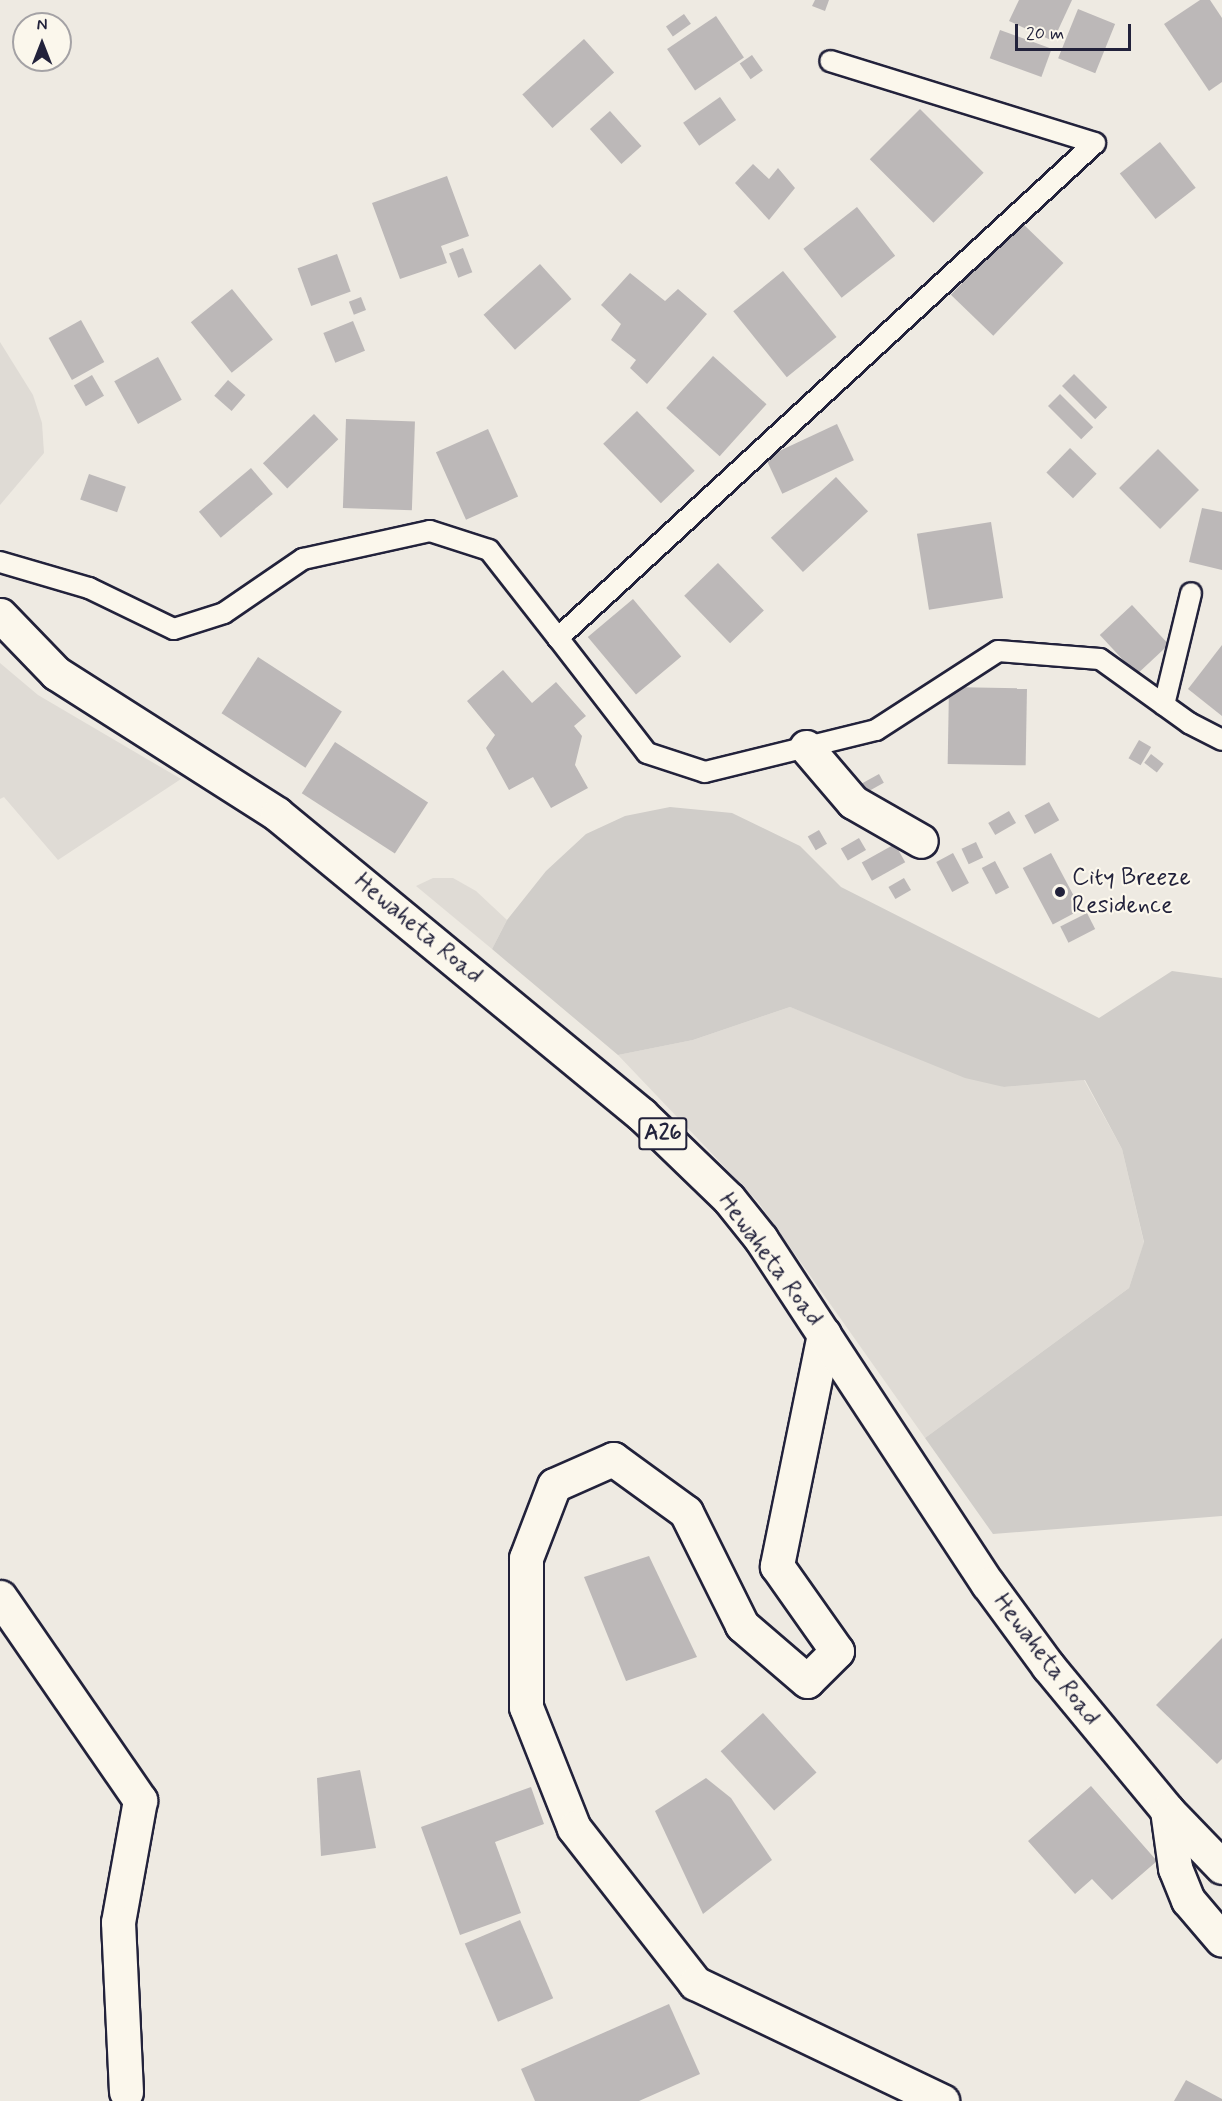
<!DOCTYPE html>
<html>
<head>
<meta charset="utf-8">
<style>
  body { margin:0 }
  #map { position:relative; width:1222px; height:2101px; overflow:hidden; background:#eeeae2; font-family:Mynerve,sans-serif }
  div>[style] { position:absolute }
  .built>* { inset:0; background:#dfdbd5 }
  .green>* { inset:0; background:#d0cdc9 }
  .building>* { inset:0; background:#bcb8b8; transform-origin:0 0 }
  .roads { filter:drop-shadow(2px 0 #22223b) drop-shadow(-2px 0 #22223b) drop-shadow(0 2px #22223b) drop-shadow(0 -2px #22223b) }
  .service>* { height:20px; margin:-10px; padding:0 10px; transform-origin:10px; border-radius:10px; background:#fbf7ec }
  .minor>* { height:33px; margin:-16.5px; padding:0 16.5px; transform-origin:16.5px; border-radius:16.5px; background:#fbf7ec }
  .trunk>* { height:33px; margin:-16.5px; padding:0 16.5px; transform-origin:16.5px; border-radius:16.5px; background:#fbf7ec }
  .dots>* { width:16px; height:16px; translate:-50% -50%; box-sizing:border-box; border:3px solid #fbf7ec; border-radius:50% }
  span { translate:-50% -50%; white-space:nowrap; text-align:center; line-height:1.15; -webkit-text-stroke:4.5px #fbf7ec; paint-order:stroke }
  .shield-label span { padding:2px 4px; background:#fbf7ec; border:2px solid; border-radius:4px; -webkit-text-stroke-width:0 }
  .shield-label { font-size:22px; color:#22223b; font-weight:700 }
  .poi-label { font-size:24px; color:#22223b }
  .left { translate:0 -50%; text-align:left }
  .street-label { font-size:24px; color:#22223b }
  .north { position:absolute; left:12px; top:12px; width:60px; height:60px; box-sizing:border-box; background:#fbf7ec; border:2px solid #a4a2a5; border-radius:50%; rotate:0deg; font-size:16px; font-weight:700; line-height:24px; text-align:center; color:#22223b }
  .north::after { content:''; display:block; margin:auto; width:21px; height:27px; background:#22223b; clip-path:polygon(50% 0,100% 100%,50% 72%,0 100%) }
  .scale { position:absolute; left:1015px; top:24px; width:116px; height:27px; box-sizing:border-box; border:3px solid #22223b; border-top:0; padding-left:8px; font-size:18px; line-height:21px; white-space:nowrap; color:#22223b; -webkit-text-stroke:4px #fbf7ec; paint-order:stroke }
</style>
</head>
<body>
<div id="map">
  <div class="built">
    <i style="clip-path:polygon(0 342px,33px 395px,42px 423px,44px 453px,0 505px)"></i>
    <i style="clip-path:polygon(0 663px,38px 695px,181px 779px,58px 860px,4px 797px,0 799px)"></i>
    <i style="clip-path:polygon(433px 878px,453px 878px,476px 891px,507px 920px,492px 949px,416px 886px)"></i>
    <i style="clip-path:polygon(790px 1007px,1004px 1087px,1084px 1080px,1122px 1149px,1144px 1243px,1129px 1288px,925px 1438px,758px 1202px,618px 1055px,693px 1040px)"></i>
  </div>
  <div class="green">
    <i style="clip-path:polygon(670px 807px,732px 813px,800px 846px,841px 887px,1099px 1018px,1172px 971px,1222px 978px,1222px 1516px,993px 1534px,925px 1438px,1129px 1288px,1144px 1242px,1122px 1149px,1085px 1080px,1004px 1087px,965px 1078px,790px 1007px,693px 1040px,618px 1055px,492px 949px,507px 920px,546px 871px,586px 834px,625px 816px)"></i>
  </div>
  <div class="building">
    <i style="clip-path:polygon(815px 0,829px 0,825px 11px,812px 6px)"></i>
    <i style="clip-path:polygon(1019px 0,1072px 0,1053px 41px,1009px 21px)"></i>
    <i style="clip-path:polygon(1200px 0,1210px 0,1222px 18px,1222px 82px,1209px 91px,1164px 24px)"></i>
    <i style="left:1078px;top:9px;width:40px;height:53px;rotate:22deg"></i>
    <i style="left:684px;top:14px;width:12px;height:22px;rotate:55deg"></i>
    <i style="left:716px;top:16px;width:50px;height:59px;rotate:56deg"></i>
    <i style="left:1000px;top:30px;width:55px;height:30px;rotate:20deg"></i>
    <i style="left:584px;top:39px;width:45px;height:83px;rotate:48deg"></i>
    <i style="left:752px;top:55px;width:19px;height:15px;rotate:55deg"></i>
    <i style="left:720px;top:97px;width:28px;height:45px;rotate:55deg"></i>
    <i style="left:920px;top:109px;width:90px;height:71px;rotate:45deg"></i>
    <i style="left:610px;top:111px;width:47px;height:27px;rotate:48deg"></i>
    <i style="left:1160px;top:142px;width:58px;height:51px;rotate:52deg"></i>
    <i style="clip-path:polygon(753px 164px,769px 179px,778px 168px,795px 188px,769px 220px,735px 183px)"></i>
    <i style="clip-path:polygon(447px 176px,469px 236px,441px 246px,447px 263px,400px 279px,372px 203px)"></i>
    <i style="left:857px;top:207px;width:62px;height:68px;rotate:52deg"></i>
    <i style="left:1021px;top:222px;width:59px;height:101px;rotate:44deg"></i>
    <i style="left:463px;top:248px;width:26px;height:15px;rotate:69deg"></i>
    <i style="left:337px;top:254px;width:40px;height:42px;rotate:70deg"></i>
    <i style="left:540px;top:264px;width:47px;height:76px;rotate:48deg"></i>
    <i style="left:783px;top:271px;width:85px;height:64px;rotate:51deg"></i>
    <i style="clip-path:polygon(630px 273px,665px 301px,678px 289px,707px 314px,647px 384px,630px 368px,636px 360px,611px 340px,621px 324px,601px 305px)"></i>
    <i style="left:232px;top:289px;width:65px;height:53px;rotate:51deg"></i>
    <i style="left:361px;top:297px;width:14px;height:13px;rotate:69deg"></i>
    <i style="left:81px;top:320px;width:48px;height:37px;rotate:61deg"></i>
    <i style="left:353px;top:321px;width:32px;height:32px;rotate:68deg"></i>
    <i style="left:713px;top:356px;width:72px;height:70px;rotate:42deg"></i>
    <i style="left:158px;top:357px;width:49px;height:50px;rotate:61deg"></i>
    <i style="left:1074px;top:374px;width:47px;height:17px;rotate:45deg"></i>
    <i style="left:92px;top:375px;width:24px;height:21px;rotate:60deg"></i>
    <i style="left:228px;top:380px;width:23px;height:21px;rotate:41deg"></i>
    <i style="left:1060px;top:394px;width:47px;height:17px;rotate:45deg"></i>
    <i style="left:637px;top:411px;width:83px;height:47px;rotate:46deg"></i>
    <i style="left:314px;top:414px;width:35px;height:71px;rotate:46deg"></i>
    <i style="left:346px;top:419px;width:69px;height:89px;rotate:2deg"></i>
    <i style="left:837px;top:424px;width:40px;height:79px;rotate:65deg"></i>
    <i style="left:488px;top:429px;width:74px;height:57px;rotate:66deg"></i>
    <i style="left:1070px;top:448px;width:37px;height:34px;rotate:44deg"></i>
    <i style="left:1158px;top:449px;width:58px;height:55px;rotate:45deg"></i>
    <i style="left:251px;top:468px;width:34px;height:68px;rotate:50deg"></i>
    <i style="left:89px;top:474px;width:39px;height:27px;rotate:19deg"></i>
    <i style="left:836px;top:477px;width:47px;height:89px;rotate:47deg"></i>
    <i style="clip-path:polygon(1202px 508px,1222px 512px,1222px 570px,1189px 562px)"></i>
    <i style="left:991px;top:522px;width:77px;height:75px;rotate:81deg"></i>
    <i style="left:718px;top:563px;width:66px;height:47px;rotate:46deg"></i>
    <i style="left:633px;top:599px;width:75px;height:59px;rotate:50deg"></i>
    <i style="left:1132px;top:605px;width:54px;height:44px;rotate:47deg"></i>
    <i style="clip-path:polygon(1222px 645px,1222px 716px,1188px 689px)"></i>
    <i style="left:258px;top:657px;width:100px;height:67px;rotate:33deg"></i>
    <i style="clip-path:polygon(503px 670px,532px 703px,556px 682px,586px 716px,574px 726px,582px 736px,575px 765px,588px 788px,551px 808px,533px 777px,509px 790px,486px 748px,495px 735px,467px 701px)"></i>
    <i style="left:949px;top:687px;width:78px;height:77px;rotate:1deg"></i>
    <i style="left:1139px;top:740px;width:14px;height:21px;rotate:30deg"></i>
    <i style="left:335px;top:742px;width:111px;height:61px;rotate:33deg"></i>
    <i style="left:1151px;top:754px;width:16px;height:11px;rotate:38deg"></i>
    <i style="left:879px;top:774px;width:10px;height:30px;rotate:61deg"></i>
    <i style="left:1049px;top:802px;width:21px;height:28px;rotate:61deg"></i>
    <i style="left:1009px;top:811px;width:14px;height:24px;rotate:60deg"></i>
    <i style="left:819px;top:830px;width:16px;height:13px;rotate:60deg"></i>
    <i style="left:859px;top:838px;width:14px;height:21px;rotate:60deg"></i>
    <i style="left:976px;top:842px;width:17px;height:16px;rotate:65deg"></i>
    <i style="left:895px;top:844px;width:21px;height:38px;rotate:61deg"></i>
    <i style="left:953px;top:853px;width:34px;height:19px;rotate:62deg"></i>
    <i style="left:1051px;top:853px;width:64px;height:32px;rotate:62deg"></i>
    <i style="left:995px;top:861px;width:30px;height:15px;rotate:62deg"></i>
    <i style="left:904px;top:878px;width:14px;height:18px;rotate:60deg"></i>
    <i style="left:1087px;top:913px;width:18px;height:30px;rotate:63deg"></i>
    <i style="clip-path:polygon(649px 1556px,697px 1657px,626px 1681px,584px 1577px)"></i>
    <i style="clip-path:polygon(1222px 1638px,1222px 1759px,1217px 1764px,1156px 1705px)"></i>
    <i style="left:763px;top:1713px;width:80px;height:57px;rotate:48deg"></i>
    <i style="clip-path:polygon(360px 1770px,376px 1848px,321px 1856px,317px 1778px)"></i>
    <i style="clip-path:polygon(706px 1778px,731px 1798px,772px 1860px,703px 1914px,655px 1811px)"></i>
    <i style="clip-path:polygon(1091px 1786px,1157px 1861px,1112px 1900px,1092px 1879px,1075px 1894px,1028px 1841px)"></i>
    <i style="clip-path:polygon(531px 1787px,544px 1824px,495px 1842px,521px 1913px,460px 1935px,421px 1827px)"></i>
    <i style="left:520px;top:1920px;width:85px;height:60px;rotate:67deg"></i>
    <i style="clip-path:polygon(669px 2004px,700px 2074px,639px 2101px,535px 2101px,521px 2069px)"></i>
    <i style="clip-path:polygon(1186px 2080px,1222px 2099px,1222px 2101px,1174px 2101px)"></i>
  </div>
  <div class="roads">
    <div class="service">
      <i style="left:0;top:562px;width:93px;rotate:16.3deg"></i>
      <i style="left:89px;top:588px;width:94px;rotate:25.8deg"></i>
      <i style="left:174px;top:629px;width:52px;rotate:-17.7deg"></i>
      <i style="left:224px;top:613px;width:96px;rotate:-34.4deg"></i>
      <i style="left:303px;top:559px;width:130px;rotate:-12.4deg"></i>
      <i style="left:430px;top:531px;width:62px;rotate:17.9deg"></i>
      <i style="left:489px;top:550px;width:112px;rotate:51.9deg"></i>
      <i style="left:558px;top:638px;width:730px;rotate:-42.67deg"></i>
      <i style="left:1095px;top:143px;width:277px;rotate:-162.8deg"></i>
      <i style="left:558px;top:638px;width:145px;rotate:52.3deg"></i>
      <i style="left:647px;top:753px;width:61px;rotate:18.1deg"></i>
      <i style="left:705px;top:772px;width:176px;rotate:-13.8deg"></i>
      <i style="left:876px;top:730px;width:145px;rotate:-32.9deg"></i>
      <i style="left:998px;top:651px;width:102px;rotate:4.5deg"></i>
      <i style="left:1100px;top:659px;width:110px;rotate:35.7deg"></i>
      <i style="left:1189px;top:723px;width:37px;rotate:27deg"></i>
      <i style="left:1164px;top:705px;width:115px;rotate:-76.4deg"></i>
    </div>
    <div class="minor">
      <i style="left:806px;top:747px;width:72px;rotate:49.5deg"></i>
      <i style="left:853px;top:802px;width:78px;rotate:29.8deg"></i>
      <i style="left:824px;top:1334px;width:237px;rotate:101.5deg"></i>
      <i style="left:777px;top:1566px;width:104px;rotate:54.8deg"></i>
      <i style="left:837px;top:1651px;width:42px;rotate:135deg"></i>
      <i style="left:807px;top:1681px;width:86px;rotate:-139.3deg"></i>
      <i style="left:742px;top:1625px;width:126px;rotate:-116.4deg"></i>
      <i style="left:686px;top:1512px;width:90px;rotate:-144deg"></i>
      <i style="left:613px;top:1459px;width:64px;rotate:156.2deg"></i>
      <i style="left:554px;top:1485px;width:78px;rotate:111deg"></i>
      <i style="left:526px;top:1558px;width:149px;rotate:90deg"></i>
      <i style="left:526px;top:1707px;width:130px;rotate:68.4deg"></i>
      <i style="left:574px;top:1828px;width:197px;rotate:52deg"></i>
      <i style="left:695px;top:1983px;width:274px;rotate:25.5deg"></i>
      <i style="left:0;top:1597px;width:247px;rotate:55.4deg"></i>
      <i style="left:140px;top:1800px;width:124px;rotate:100.2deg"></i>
      <i style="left:118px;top:1922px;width:170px;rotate:87.3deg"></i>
      <i style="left:1167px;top:1810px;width:59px;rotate:82.1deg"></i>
      <i style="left:1175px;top:1868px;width:35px;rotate:68deg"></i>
      <i style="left:1188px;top:1900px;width:52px;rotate:49.6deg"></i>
    </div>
    <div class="trunk">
      <i style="left:0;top:615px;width:81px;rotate:46deg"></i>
      <i style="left:56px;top:673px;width:262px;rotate:32.5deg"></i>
      <i style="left:277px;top:814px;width:472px;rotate:39.5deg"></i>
      <i style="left:641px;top:1114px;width:122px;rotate:44deg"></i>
      <i style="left:729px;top:1199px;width:51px;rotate:51.3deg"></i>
      <i style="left:761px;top:1239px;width:413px;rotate:56.7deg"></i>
      <i style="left:988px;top:1584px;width:102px;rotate:53.8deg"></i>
      <i style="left:1048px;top:1666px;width:187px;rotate:50.4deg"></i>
      <i style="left:1167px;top:1810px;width:79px;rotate:46deg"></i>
    </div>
  </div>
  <div class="dots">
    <i style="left:1060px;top:892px;background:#22223b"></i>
  </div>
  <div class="shield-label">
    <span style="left:663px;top:1134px">A26</span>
  </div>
  <div class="poi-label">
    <span class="left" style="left:1072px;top:892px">City Breeze<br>Residence</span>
  </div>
  <div class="street-label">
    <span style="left:418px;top:929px;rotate:40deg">Hewaheta Road</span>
    <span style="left:770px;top:1260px;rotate:54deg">Hewaheta Road</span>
    <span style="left:1046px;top:1660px;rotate:53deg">Hewaheta Road</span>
  </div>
  <div class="north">N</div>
  <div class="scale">20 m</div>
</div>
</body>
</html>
